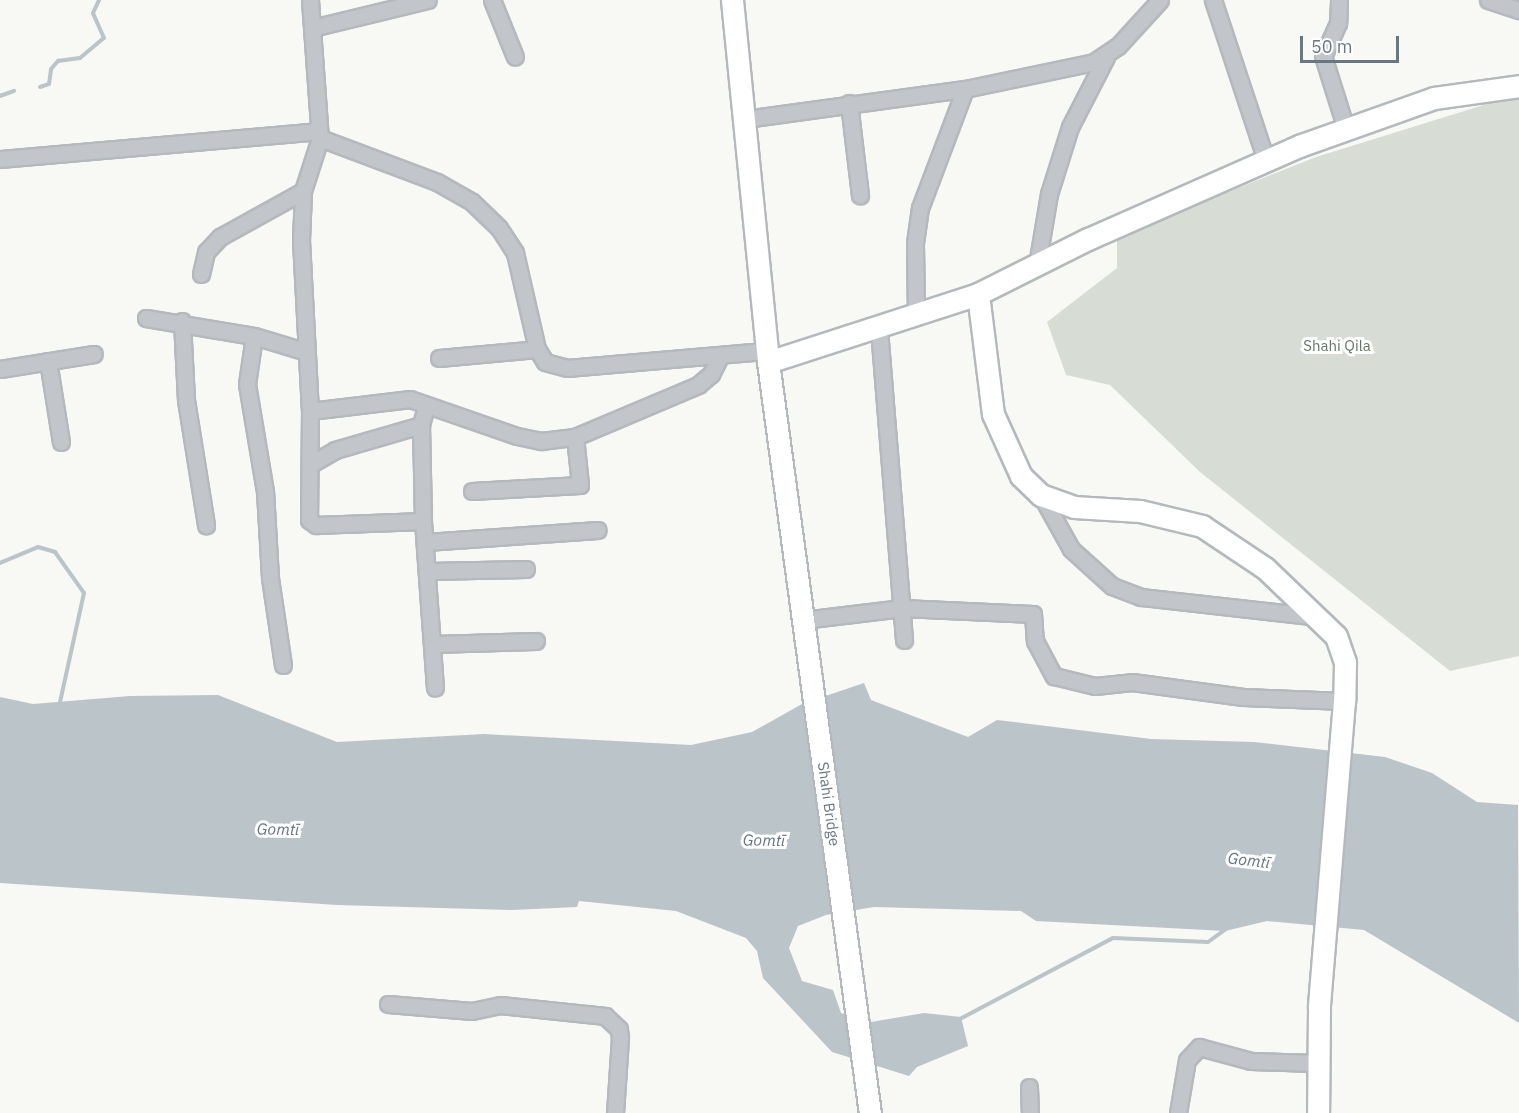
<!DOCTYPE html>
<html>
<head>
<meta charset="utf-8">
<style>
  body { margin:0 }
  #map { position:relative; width:1519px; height:1113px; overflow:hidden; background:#f8f8f5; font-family:"IBM Plex Sans",sans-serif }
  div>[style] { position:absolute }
  .green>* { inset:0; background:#d7ddd5 }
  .water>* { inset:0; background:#bbc4c9 }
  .stream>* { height:4px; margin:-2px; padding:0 2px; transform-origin:2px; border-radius:2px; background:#bbc4c9 }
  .roads { filter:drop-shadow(2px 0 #b4b9bd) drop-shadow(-2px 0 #b4b9bd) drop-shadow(0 2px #b4b9bd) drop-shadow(0 -2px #b4b9bd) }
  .street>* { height:15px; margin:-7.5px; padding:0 7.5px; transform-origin:7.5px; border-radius:7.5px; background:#c2c5c9 }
  .secondary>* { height:21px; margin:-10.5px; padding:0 10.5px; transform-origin:10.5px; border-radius:10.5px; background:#fff }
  span { translate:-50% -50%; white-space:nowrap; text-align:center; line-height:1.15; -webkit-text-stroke:6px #fff; paint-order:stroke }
  .park-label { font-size:15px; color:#667763 }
  .street-label { font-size:15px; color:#697784 }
  .water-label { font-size:16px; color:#657780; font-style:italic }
  .scale { position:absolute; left:1300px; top:36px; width:99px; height:27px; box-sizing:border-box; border:3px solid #697784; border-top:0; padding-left:8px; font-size:18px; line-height:21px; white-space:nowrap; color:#697784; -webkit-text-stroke:4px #fff; paint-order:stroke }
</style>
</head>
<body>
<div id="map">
  <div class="green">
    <i style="clip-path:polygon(1519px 94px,1519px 656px,1450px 671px,1200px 472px,1110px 385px,1066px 375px,1047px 322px,1117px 268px,1117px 236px,1316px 157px)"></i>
  </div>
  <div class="water">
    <i style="clip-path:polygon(864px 683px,871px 700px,968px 737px,997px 720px,1151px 739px,1254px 742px,1385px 757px,1432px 773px,1477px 802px,1518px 805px,1519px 1023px,1364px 930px,1267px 921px,1225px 931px,1036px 921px,1021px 911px,874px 907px,826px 915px,798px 926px,789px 948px,802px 981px,833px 990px,841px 1013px,871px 1022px,924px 1013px,961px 1017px,968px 1046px,917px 1067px,909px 1076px,832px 1052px,763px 978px,757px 951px,746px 938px,676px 911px,579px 901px,577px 907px,512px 910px,337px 905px,0 883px,0 697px,33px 704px,130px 696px,218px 695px,337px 742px,484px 734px,691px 745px,752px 732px,802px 704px)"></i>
  </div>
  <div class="stream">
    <i style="left:40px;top:87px;width:9px;rotate:-18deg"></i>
    <i style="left:49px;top:84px;width:15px;rotate:-82deg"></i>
    <i style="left:51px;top:69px;width:11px;rotate:-49deg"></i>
    <i style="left:58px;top:61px;width:22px;rotate:-8deg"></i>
    <i style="left:80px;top:58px;width:31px;rotate:-40deg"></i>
    <i style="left:104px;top:38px;width:27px;rotate:-114deg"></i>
    <i style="left:93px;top:13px;width:14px;rotate:-65deg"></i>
    <i style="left:0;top:96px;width:15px;rotate:-20deg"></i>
    <i style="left:0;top:563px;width:41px;rotate:-22.8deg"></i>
    <i style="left:38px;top:547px;width:18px;rotate:16deg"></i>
    <i style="left:55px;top:552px;width:50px;rotate:54.7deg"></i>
    <i style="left:84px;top:593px;width:117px;rotate:102.4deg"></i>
    <i style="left:958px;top:1020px;width:175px;rotate:-27.9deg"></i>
    <i style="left:1113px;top:938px;width:95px;rotate:2.4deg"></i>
    <i style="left:1208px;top:942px;width:22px;rotate:-36deg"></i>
  </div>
  <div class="roads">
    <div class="street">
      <i style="left:310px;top:0;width:138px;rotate:85.9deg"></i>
      <i style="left:320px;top:138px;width:56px;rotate:107.8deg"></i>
      <i style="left:303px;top:191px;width:49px;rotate:92.3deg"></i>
      <i style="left:301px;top:240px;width:171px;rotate:87deg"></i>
      <i style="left:310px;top:411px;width:109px;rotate:90.5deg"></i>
      <i style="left:309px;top:520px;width:9px;rotate:36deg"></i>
      <i style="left:316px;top:525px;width:107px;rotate:-2.1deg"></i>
      <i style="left:492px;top:0;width:61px;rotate:68deg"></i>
      <i style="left:1213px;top:0;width:169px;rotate:71.7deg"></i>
      <i style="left:1339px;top:0;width:23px;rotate:92deg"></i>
      <i style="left:1338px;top:23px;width:36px;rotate:114deg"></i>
      <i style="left:1323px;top:56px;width:77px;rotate:72.5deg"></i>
      <i style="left:1488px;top:0;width:33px;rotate:18deg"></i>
      <i style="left:312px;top:28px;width:119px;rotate:-13.6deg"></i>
      <i style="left:849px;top:103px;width:93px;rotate:83.2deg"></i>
      <i style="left:745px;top:119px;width:222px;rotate:-7.8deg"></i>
      <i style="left:965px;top:89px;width:132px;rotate:-11.8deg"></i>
      <i style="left:1094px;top:62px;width:29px;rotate:-34deg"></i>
      <i style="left:1118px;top:46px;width:62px;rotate:-47.6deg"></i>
      <i style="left:320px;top:138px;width:125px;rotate:20.6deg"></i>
      <i style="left:437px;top:182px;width:40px;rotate:29.7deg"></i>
      <i style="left:472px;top:202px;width:37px;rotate:44deg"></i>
      <i style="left:499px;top:228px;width:30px;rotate:57deg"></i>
      <i style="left:515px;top:253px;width:98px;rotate:77.1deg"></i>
      <i style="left:537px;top:349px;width:15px;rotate:58deg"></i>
      <i style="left:545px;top:362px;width:23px;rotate:15deg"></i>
      <i style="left:567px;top:368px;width:201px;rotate:-4.9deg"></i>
      <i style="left:0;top:159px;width:320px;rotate:-5deg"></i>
      <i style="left:1037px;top:265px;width:72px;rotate:-80.4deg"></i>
      <i style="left:1049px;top:194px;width:70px;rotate:-72.6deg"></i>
      <i style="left:1070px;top:127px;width:79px;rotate:-62.8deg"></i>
      <i style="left:201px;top:274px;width:23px;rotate:-77deg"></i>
      <i style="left:206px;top:252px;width:21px;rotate:-47deg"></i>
      <i style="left:220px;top:237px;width:95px;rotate:-29deg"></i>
      <i style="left:916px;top:316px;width:73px;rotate:-90.8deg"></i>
      <i style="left:915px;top:243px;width:35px;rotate:-82deg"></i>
      <i style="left:920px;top:208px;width:127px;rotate:-69.3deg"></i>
      <i style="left:146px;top:318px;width:109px;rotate:9.5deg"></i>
      <i style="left:254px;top:336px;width:52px;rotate:16.7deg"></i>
      <i style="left:182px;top:321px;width:79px;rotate:87.1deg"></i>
      <i style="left:186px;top:400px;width:127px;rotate:80.9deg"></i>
      <i style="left:879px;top:329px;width:312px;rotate:85.4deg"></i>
      <i style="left:254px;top:336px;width:49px;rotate:98.3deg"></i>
      <i style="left:247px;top:384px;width:109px;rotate:80.5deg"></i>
      <i style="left:265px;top:491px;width:87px;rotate:86.7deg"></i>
      <i style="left:270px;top:578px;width:88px;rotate:81.5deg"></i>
      <i style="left:439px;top:358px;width:98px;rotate:-5.2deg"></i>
      <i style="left:48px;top:361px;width:82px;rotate:80.9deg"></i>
      <i style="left:0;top:369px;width:95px;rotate:-9.1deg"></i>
      <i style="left:426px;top:407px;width:19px;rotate:106deg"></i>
      <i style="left:421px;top:425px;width:96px;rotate:88.8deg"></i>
      <i style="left:423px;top:521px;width:167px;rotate:85.9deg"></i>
      <i style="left:310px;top:411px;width:101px;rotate:-6.8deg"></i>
      <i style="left:410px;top:399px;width:113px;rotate:19.1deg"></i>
      <i style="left:517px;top:436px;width:25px;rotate:12deg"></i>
      <i style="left:541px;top:441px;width:34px;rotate:-7deg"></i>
      <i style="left:575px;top:437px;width:134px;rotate:-22.9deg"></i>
      <i style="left:698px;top:385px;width:17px;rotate:-40deg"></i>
      <i style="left:711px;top:374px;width:18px;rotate:-63deg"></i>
      <i style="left:311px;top:464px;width:28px;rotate:-30deg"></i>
      <i style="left:335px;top:450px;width:90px;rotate:-16.2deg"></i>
      <i style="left:472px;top:491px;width:108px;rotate:-3.2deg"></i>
      <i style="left:580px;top:485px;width:48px;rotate:-95.9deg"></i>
      <i style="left:1041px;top:495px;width:62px;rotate:60.9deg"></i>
      <i style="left:1071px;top:549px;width:55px;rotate:42.1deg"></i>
      <i style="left:1112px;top:586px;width:31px;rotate:21deg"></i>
      <i style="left:1141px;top:597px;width:179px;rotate:6.4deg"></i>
      <i style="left:426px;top:542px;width:172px;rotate:-4deg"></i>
      <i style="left:428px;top:571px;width:98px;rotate:-1.2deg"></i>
      <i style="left:803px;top:620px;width:100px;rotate:-6.9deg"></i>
      <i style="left:902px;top:608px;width:131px;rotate:2.6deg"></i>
      <i style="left:1033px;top:614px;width:27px;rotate:86deg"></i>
      <i style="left:1035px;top:641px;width:40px;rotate:62deg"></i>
      <i style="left:1054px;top:676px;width:42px;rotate:13.7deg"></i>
      <i style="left:1095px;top:686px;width:37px;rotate:-6deg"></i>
      <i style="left:1132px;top:682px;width:112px;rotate:7.7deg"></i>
      <i style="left:1243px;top:697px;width:101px;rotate:2.3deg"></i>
      <i style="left:432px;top:644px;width:104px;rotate:-1.7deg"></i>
      <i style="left:388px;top:1004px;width:84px;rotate:4.8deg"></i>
      <i style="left:472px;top:1011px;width:29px;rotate:-12deg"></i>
      <i style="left:500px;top:1005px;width:106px;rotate:6deg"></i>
      <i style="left:605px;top:1016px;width:19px;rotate:43deg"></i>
      <i style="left:619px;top:1029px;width:9px;rotate:84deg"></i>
      <i style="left:620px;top:1038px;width:75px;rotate:93.8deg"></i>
      <i style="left:1029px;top:1087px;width:26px;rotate:88deg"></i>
      <i style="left:1178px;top:1113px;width:54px;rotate:-80.4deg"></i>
      <i style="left:1187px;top:1060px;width:18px;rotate:-47deg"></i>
      <i style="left:1199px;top:1047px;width:54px;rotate:15.1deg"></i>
      <i style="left:1251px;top:1061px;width:65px;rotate:1.8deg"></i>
    </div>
    <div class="secondary">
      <i style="left:732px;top:0;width:364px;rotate:84.3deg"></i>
      <i style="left:768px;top:362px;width:758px;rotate:82.27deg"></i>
      <i style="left:978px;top:294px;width:121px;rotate:82.9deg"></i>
      <i style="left:993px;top:414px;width:68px;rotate:65.7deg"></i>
      <i style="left:1021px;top:476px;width:28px;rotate:44deg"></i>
      <i style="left:1041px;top:495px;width:35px;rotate:20deg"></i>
      <i style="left:1074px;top:507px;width:66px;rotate:3.5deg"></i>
      <i style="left:1140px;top:511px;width:64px;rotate:13.6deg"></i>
      <i style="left:1202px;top:526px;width:76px;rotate:33.7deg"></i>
      <i style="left:1265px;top:568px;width:98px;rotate:43.8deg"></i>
      <i style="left:1336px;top:636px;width:28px;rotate:71deg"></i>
      <i style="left:1345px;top:662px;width:39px;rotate:91deg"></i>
      <i style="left:1344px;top:701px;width:308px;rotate:94.7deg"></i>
      <i style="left:1319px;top:1008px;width:105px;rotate:90.5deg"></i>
      <i style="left:768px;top:362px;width:221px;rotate:-17.9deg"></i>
      <i style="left:978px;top:294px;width:123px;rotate:-26.6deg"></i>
      <i style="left:1088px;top:239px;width:231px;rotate:-23.8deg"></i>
      <i style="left:1299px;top:146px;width:143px;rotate:-19.6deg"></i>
      <i style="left:1434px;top:98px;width:86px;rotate:-8deg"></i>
    </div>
  </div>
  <div class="park-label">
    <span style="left:1337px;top:346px">Shahi Qila</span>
  </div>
  <div class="street-label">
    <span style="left:829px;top:804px;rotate:82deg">Shahi Bridge</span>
  </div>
  <div class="water-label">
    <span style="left:278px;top:829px;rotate:1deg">Gomtī</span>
    <span style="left:764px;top:840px;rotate:1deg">Gomtī</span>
    <span style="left:1249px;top:860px;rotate:7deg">Gomtī</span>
  </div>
  <div class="scale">50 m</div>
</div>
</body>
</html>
